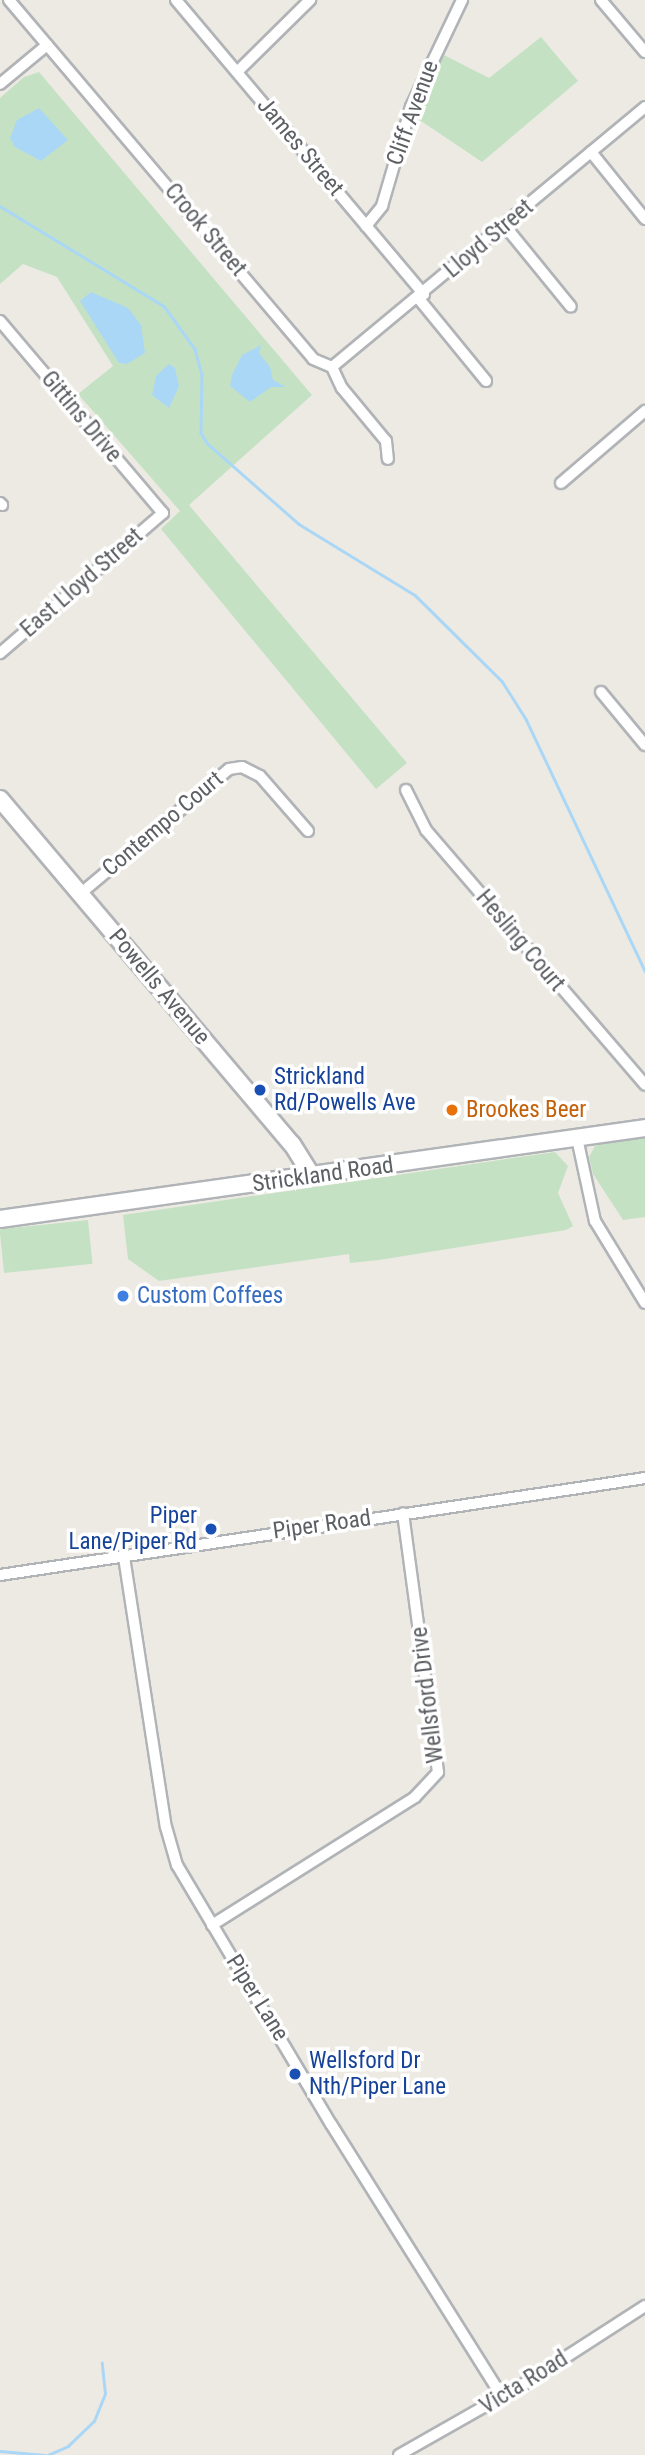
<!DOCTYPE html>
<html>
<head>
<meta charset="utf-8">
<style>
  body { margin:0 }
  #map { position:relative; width:645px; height:2455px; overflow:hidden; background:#edeae4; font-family:"Roboto Condensed",sans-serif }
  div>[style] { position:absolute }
  .green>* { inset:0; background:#c4e2c3; transform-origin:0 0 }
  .water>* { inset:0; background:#abd7f6 }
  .stream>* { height:2.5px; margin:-1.25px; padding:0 1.25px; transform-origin:1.25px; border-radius:1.25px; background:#abd7f6 }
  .roads { filter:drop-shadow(2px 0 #b1b4b7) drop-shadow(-2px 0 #b1b4b7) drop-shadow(0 2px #b1b4b7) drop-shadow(0 -2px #b1b4b7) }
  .street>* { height:10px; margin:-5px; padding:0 5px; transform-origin:5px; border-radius:5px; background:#fff }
  .secondary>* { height:16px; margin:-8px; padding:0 8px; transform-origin:8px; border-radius:8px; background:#fff }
  .dots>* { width:19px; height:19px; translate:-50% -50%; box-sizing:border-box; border:4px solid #fff; border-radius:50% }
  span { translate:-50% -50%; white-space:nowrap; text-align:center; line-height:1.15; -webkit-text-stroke:7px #fff; paint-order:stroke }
  .street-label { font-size:23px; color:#5c5f63 }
  .transit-label { font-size:23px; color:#164399 }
  .left { translate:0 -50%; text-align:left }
  .right { translate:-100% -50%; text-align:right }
  .food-label { font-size:23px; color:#c56008 }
  .shop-label { font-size:23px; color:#366cbe }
</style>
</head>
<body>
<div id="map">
  <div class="green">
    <i style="clip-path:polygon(541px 37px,578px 81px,482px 162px,415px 117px,442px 54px,489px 78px)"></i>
    <i style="clip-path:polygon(39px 72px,312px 395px,189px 505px,407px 763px,376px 789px,161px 529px,180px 511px,78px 394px,113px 366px,57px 277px,23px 264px,0 284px,0 98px,24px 77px)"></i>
    <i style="clip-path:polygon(645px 1133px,645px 1217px,623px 1220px,593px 1174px,589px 1157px,595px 1146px)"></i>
    <i style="clip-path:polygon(555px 1152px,568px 1166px,558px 1193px,573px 1226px,566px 1230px,379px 1260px,350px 1263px,349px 1254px,159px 1281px,128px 1259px,123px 1215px)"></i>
    <i style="left:88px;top:1220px;width:44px;height:89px;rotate:84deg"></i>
  </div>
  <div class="water">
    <i style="clip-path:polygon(39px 108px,68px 140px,41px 161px,15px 147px,10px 138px,17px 120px)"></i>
    <i style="clip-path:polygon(91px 292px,128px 308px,141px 325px,145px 353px,127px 364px,119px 363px,80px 301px)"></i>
    <i style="clip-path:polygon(261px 345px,259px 353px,270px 367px,273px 380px,286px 387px,271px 387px,250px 402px,230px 386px,232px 375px,242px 355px)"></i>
    <i style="clip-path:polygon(169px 364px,175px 368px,179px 386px,169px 408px,152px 395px,156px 376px)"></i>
  </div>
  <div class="stream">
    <i style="left:0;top:206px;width:192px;rotate:31.4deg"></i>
    <i style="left:164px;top:306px;width:53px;rotate:54.2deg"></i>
    <i style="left:195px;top:349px;width:27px;rotate:75deg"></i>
    <i style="left:202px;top:375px;width:58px;rotate:91deg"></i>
    <i style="left:201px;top:433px;width:13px;rotate:58deg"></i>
    <i style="left:208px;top:444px;width:121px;rotate:41.3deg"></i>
    <i style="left:299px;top:524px;width:136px;rotate:31.5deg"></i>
    <i style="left:415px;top:595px;width:122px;rotate:44.7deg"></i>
    <i style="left:502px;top:681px;width:45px;rotate:57.7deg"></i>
    <i style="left:526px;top:719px;width:279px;rotate:64.7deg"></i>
    <i style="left:0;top:2451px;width:45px;rotate:5.1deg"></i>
    <i style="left:48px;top:2455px;width:22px;rotate:-24deg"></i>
    <i style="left:68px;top:2446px;width:36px;rotate:-44deg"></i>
    <i style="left:94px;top:2421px;width:29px;rotate:-68deg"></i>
    <i style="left:105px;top:2394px;width:31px;rotate:-96deg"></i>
  </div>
  <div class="roads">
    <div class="street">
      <i style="left:9px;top:0;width:470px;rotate:49.7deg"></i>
      <i style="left:313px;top:359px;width:21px;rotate:23deg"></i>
      <i style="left:176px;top:0;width:385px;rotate:49.9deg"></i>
      <i style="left:601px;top:0;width:68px;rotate:49.8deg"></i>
      <i style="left:237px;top:72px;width:103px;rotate:-44.6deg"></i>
      <i style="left:0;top:84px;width:61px;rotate:-39.7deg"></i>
      <i style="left:591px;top:152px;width:86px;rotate:51.1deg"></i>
      <i style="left:366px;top:226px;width:26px;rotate:-51deg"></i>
      <i style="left:382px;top:206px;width:103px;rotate:-73.7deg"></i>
      <i style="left:411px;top:107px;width:119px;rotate:-64.5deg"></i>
      <i style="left:505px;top:226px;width:104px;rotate:50.8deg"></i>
      <i style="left:419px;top:299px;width:106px;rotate:50.7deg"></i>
      <i style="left:0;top:321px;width:252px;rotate:49.7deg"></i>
      <i style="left:163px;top:513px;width:215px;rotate:139.3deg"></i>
      <i style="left:332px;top:367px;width:407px;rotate:-39.7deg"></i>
      <i style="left:332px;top:367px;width:23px;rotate:65deg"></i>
      <i style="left:342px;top:388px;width:69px;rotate:50.3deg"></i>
      <i style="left:386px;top:441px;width:18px;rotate:84deg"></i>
      <i style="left:561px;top:483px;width:111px;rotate:-40.6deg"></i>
      <i style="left:0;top:503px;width:3px;rotate:45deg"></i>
      <i style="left:601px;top:692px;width:69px;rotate:50.3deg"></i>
      <i style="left:406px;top:790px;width:45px;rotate:63.4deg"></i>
      <i style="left:426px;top:830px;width:336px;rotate:49.3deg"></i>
      <i style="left:80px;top:894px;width:194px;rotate:-40deg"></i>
      <i style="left:229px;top:769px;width:13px;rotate:-9deg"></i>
      <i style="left:242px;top:767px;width:20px;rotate:27deg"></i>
      <i style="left:260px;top:776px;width:73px;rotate:48.9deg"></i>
      <i style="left:577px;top:1138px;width:85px;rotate:77.8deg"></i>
      <i style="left:595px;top:1221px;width:96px;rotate:58.6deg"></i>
      <i style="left:124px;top:1557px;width:273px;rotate:81.2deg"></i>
      <i style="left:166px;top:1827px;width:40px;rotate:74deg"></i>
      <i style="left:177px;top:1865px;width:301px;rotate:59.3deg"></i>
      <i style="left:331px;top:2124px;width:322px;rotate:57.9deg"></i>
      <i style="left:0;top:1575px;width:652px;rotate:-8.55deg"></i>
      <i style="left:212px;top:1925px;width:240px;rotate:-32.2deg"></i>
      <i style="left:415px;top:1797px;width:34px;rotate:-47deg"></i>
      <i style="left:438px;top:1772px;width:261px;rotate:-97.7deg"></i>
      <i style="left:399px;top:2455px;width:144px;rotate:-29.6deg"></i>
      <i style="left:524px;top:2384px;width:144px;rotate:-32.8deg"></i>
    </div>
    <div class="secondary">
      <i style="left:0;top:799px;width:452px;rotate:49.8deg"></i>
      <i style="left:292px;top:1144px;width:39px;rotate:58deg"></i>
      <i style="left:0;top:1219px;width:651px;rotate:-8.03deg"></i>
    </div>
  </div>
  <div class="dots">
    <i style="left:260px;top:1090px;background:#1a4fb4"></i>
    <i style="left:452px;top:1110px;background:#e8710a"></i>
    <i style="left:123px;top:1296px;background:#3f7fe0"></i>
    <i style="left:211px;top:1529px;background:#1a4fb4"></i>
    <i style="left:295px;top:2074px;background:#1a4fb4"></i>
  </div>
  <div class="street-label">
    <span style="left:413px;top:113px;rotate:-70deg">Cliff Avenue</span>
    <span style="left:300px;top:147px;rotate:50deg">James Street</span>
    <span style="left:205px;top:230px;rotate:50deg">Crook Street</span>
    <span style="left:489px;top:239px;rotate:-40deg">Lloyd Street</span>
    <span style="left:81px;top:417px;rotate:50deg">Gittins Drive</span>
    <span style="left:82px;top:583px;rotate:-41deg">East Lloyd Street</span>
    <span style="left:163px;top:824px;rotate:-40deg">Contempo Court</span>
    <span style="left:520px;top:941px;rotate:50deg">Hesling Court</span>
    <span style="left:159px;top:987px;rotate:50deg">Powells Avenue</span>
    <span style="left:323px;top:1175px;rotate:-8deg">Strickland Road</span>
    <span style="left:322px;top:1525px;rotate:-8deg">Piper Road</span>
    <span style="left:428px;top:1695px;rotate:-97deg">Wellsford Drive</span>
    <span style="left:257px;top:1998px;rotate:58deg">Piper Lane</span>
    <span style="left:524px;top:2383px;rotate:-32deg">Victa Road</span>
  </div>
  <div class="transit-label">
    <span class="left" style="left:274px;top:1090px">Strickland<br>Rd/Powells Ave</span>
    <span class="right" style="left:197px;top:1529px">Piper<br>Lane/Piper Rd</span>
    <span class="left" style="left:309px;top:2074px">Wellsford Dr<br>Nth/Piper Lane</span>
  </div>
  <div class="food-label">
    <span class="left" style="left:466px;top:1110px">Brookes Beer</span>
  </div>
  <div class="shop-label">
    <span class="left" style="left:137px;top:1296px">Custom Coffees</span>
  </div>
</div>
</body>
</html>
